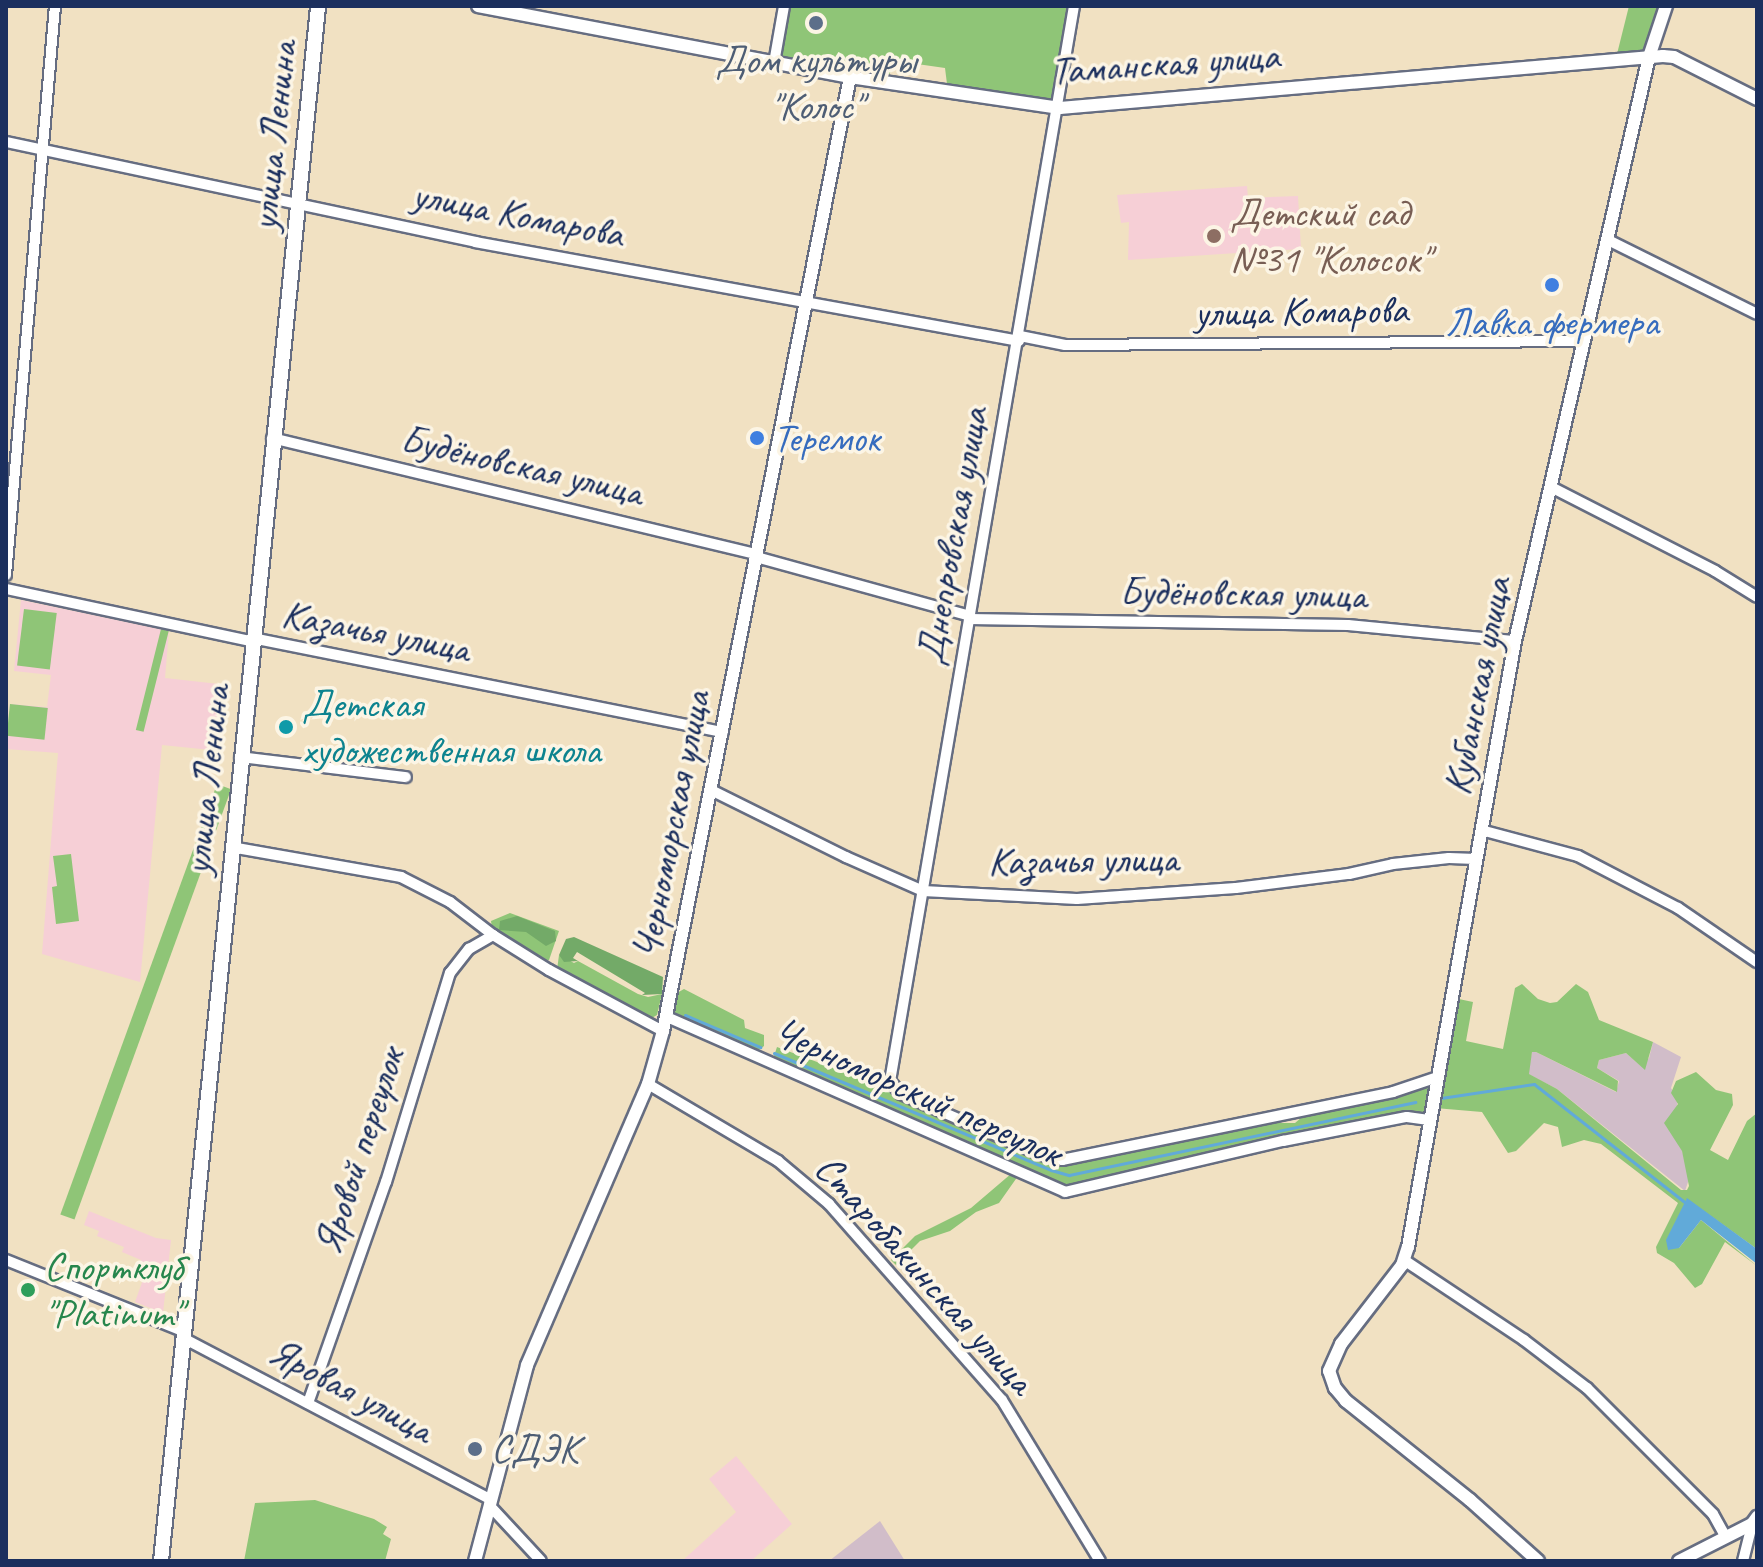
<!DOCTYPE html>
<html>
<head>
<meta charset="utf-8">
<style>
  body { margin:0 }
  #map { position:relative; width:1763px; height:1567px; overflow:hidden; background:#f1e1c2; font-family:Caveat,sans-serif }
  div>[style] { position:absolute }
  .built>* { inset:0; background:#f6cfd6 }
  .industrial>* { inset:0; background:#d1bdc9 }
  .green>* { inset:0; background:#8fc577; transform-origin:0 0 }
  .forest>* { inset:0; background:#73aa68 }
  .water>* { inset:0; background:#61aad9 }
  .stream>* { height:3px; margin:-1.5px; padding:0 1.5px; transform-origin:1.5px; border-radius:1.5px; background:#61aad9 }
  .roads { filter:drop-shadow(2px 0 #666d81) drop-shadow(-2px 0 #666d81) drop-shadow(0 2px #666d81) drop-shadow(0 -2px #666d81) }
  .minor>* { height:10px; margin:-5px; padding:0 5px; transform-origin:5px; border-radius:5px; background:#fff }
  .tertiary>* { height:12px; margin:-6px; padding:0 6px; transform-origin:6px; border-radius:6px; background:#fff }
  .secondary>* { height:14px; margin:-7px; padding:0 7px; transform-origin:7px; border-radius:7px; background:#fff }
  .dots>* { width:22px; height:22px; translate:-50% -50%; box-sizing:border-box; border:4px solid #fcf5e5; border-radius:50% }
  span { translate:-50% -50%; white-space:nowrap; text-align:center; line-height:1.15; -webkit-text-stroke:7px #fcf5e5; paint-order:stroke }
  .service-label { font-size:40px; color:#4e5e75 }
  .left { translate:0 -50%; text-align:left }
  .street-label { font-size:40px; color:#1b2f5e }
  .education-label { font-size:40px; color:#785e54 }
  .shop-label { font-size:40px; color:#366cbe }
  .culture-label { font-size:40px; color:#0d838f }
  .leisure-label { font-size:40px; color:#27864d }
  .frame { position:absolute; inset:0; border:8px solid #1b2f5e; pointer-events:none }
</style>
</head>
<body>
<div id="map">
  <div class="built">
    <i style="clip-path:polygon(1247px 186px,1248px 198px,1298px 196px,1301px 249px,1128px 260px,1129px 222px,1121px 223px,1117px 195px)"></i>
    <i style="clip-path:polygon(21px 600px,169px 631px,165px 678px,228px 685px,221px 751px,162px 745px,140px 982px,42px 954px,58px 753px,6px 749px,10px 704px,47px 707px,51px 675px,14px 671px)"></i>
    <i style="clip-path:polygon(89px 1211px,156px 1238px,171px 1240px,163px 1313px,135px 1302px,145px 1274px,137px 1270px,141px 1260px,122px 1252px,124px 1247px,97px 1236px,99px 1231px,84px 1225px)"></i>
    <i style="clip-path:polygon(736px 1456px,792px 1524px,751px 1561px,682px 1561px,736px 1512px,709px 1479px)"></i>
  </div>
  <div class="industrial">
    <i style="clip-path:polygon(1653px 1042px,1681px 1057px,1671px 1088px,1678px 1100px,1672px 1131px,1682px 1150px,1689px 1179px,1685px 1191px,1557px 1089px,1528px 1074px,1532px 1051px,1536px 1052px,1616px 1092px,1619px 1081px,1597px 1068px,1599px 1060px,1626px 1053px,1641px 1066px,1649px 1058px)"></i>
    <i style="clip-path:polygon(880px 1521px,905px 1561px,829px 1561px)"></i>
  </div>
  <div class="green">
    <i style="clip-path:polygon(790px 6px,1071px 6px,1057px 101px,947px 84px,945px 68px,896px 61px,888px 77px,781px 59px)"></i>
    <i style="clip-path:polygon(1629px 6px,1659px 6px,1644px 51px,1617px 54px)"></i>
    <i style="left:24px;top:609px;width:33px;height:57px;rotate:7deg"></i>
    <i style="left:161px;top:629px;width:8px;height:104px;rotate:14deg"></i>
    <i style="left:10px;top:704px;width:38px;height:32px;rotate:6deg"></i>
    <i style="left:217px;top:784px;width:15px;height:458px;rotate:20deg"></i>
    <i style="clip-path:polygon(71px 854px,79px 921px,56px 924px,52px 887px,57px 886px,53px 856px)"></i>
    <i style="clip-path:polygon(510px 913px,559px 931px,549px 960px,546px 961px,492px 928px,491px 921px)"></i>
    <i style="clip-path:polygon(559px 955px,574px 963px,578px 961px,638px 994px,648px 997px,662px 994px,657px 1015px,650px 1019px,557px 970px)"></i>
    <i style="clip-path:polygon(1522px 984px,1538px 999px,1550px 1003px,1557px 1002px,1576px 984px,1588px 992px,1599px 1020px,1653px 1042px,1645px 1070px,1626px 1053px,1599px 1060px,1597px 1068px,1618px 1081px,1617px 1092px,1536px 1052px,1532px 1052px,1529px 1074px,1557px 1089px,1681px 1190px,1687px 1190px,1689px 1186px,1682px 1151px,1664px 1123px,1678px 1104px,1671px 1093px,1676px 1081px,1696px 1072px,1716px 1090px,1732px 1094px,1733px 1105px,1710px 1150px,1728px 1160px,1747px 1121px,1757px 1113px,1757px 1249px,1687px 1199px,1679px 1248px,1701px 1220px,1757px 1266px,1725px 1242px,1702px 1284px,1695px 1288px,1674px 1263px,1657px 1253px,1656px 1247px,1678px 1203px,1601px 1144px,1584px 1140px,1562px 1147px,1558px 1127px,1544px 1123px,1516px 1151px,1508px 1153px,1482px 1112px,1435px 1108px,1454px 998px,1473px 1002px,1466px 1041px,1503px 1049px,1515px 988px)"></i>
    <i style="clip-path:polygon(684px 989px,744px 1020px,745px 1028px,764px 1035px,764px 1046px,757px 1051px,673px 1016px,677px 993px)"></i>
    <i style="clip-path:polygon(777px 1047px,876px 1084px,887px 1083px,1064px 1164px,1260px 1123px,1295px 1123px,1308px 1112px,1429px 1086px,1425px 1114px,1064px 1187px,773px 1059px)"></i>
    <i style="clip-path:polygon(1012px 1173px,1018px 1176px,999px 1203px,976px 1212px,950px 1231px,920px 1241px,896px 1265px,891px 1260px,915px 1236px,971px 1208px)"></i>
    <i style="clip-path:polygon(315px 1500px,374px 1519px,387px 1527px,383px 1534px,391px 1539px,385px 1561px,244px 1561px,255px 1503px)"></i>
  </div>
  <div class="forest">
    <i style="clip-path:polygon(517px 916px,555px 931px,556px 941px,546px 946px,526px 932px,499px 930px,500px 921px)"></i>
    <i style="clip-path:polygon(574px 937px,663px 977px,662px 994px,642px 995px,645px 993px,577px 952px,573px 958px,578px 961px,564px 962px,559px 955px,566px 939px)"></i>
  </div>
  <div class="water">
    <i style="clip-path:polygon(1687px 1198px,1757px 1249px,1757px 1264px,1701px 1220px,1679px 1248px,1668px 1250px,1666px 1240px)"></i>
  </div>
  <div class="stream">
    <i style="left:685px;top:1015px;width:82px;rotate:23.1deg"></i>
    <i style="left:774px;top:1053px;width:301px;rotate:22.9deg"></i>
    <i style="left:1051px;top:1170px;width:19px;rotate:16deg"></i>
    <i style="left:1069px;top:1175px;width:354px;rotate:-11.9deg"></i>
    <i style="left:1441px;top:1098px;width:94px;rotate:-8.6deg"></i>
    <i style="left:1534px;top:1084px;width:194px;rotate:38.1deg"></i>
  </div>
  <div class="roads">
    <div class="minor">
      <i style="left:1074px;top:6px;width:1091px;rotate:99.71deg"></i>
      <i style="left:890px;top:1081px;width:17px;rotate:50deg"></i>
      <i style="left:901px;top:1094px;width:153px;rotate:23.5deg"></i>
      <i style="left:1041px;top:1155px;width:22px;rotate:13deg"></i>
      <i style="left:1062px;top:1160px;width:338px;rotate:-11.6deg"></i>
      <i style="left:1393px;top:1092px;width:44px;rotate:-18.4deg"></i>
      <i style="left:774px;top:63px;width:58px;rotate:-80deg"></i>
      <i style="left:6px;top:142px;width:480px;rotate:12deg"></i>
      <i style="left:475px;top:242px;width:553px;rotate:10.31deg"></i>
      <i style="left:1608px;top:240px;width:166px;rotate:26.4deg"></i>
      <i style="left:1020px;top:336px;width:46px;rotate:11.3deg"></i>
      <i style="left:1065px;top:345px;width:519px;rotate:-0.44deg"></i>
      <i style="left:272px;top:438px;width:498px;rotate:13.5deg"></i>
      <i style="left:1551px;top:487px;width:184px;rotate:27.1deg"></i>
      <i style="left:1715px;top:571px;width:49px;rotate:31.8deg"></i>
      <i style="left:756px;top:557px;width:222px;rotate:15.4deg"></i>
      <i style="left:6px;top:575px;width:571px;rotate:-85.08deg"></i>
      <i style="left:6px;top:589px;width:250px;rotate:12deg"></i>
      <i style="left:969px;top:619px;width:379px;rotate:0.9deg"></i>
      <i style="left:1348px;top:625px;width:168px;rotate:5.5deg"></i>
      <i style="left:252px;top:638px;width:480px;rotate:11.3deg"></i>
      <i style="left:240px;top:757px;width:167px;rotate:6.9deg"></i>
      <i style="left:711px;top:790px;width:151px;rotate:26.4deg"></i>
      <i style="left:846px;top:857px;width:84px;rotate:23.8deg"></i>
      <i style="left:923px;top:891px;width:154px;rotate:3deg"></i>
      <i style="left:1077px;top:899px;width:159px;rotate:-4deg"></i>
      <i style="left:1236px;top:888px;width:114px;rotate:-7.1deg"></i>
      <i style="left:1349px;top:874px;width:45px;rotate:-12.8deg"></i>
      <i style="left:1393px;top:864px;width:56px;rotate:-6.1deg"></i>
      <i style="left:1449px;top:858px;width:27px;rotate:2deg"></i>
      <i style="left:1481px;top:830px;width:100px;rotate:15deg"></i>
      <i style="left:1578px;top:856px;width:113px;rotate:27.5deg"></i>
      <i style="left:1678px;top:908px;width:96px;rotate:34.4deg"></i>
      <i style="left:231px;top:847px;width:173px;rotate:10deg"></i>
      <i style="left:401px;top:877px;width:55px;rotate:27deg"></i>
      <i style="left:450px;top:902px;width:54px;rotate:37.5deg"></i>
      <i style="left:493px;top:935px;width:66px;rotate:32deg"></i>
      <i style="left:549px;top:970px;width:129px;rotate:28.2deg"></i>
      <i style="left:667px;top:1017px;width:435px;rotate:23.7deg"></i>
      <i style="left:1065px;top:1192px;width:224px;rotate:-13.2deg"></i>
      <i style="left:1283px;top:1141px;width:126px;rotate:-11deg"></i>
      <i style="left:1407px;top:1117px;width:22px;rotate:8deg"></i>
      <i style="left:648px;top:1084px;width:151px;rotate:30.6deg"></i>
      <i style="left:778px;top:1161px;width:67px;rotate:40.1deg"></i>
      <i style="left:829px;top:1204px;width:261px;rotate:48.6deg"></i>
      <i style="left:1002px;top:1400px;width:188px;rotate:58.7deg"></i>
      <i style="left:6px;top:1260px;width:191px;rotate:21.9deg"></i>
      <i style="left:1404px;top:1260px;width:144px;rotate:33.7deg"></i>
      <i style="left:1524px;top:1340px;width:79px;rotate:37.3deg"></i>
      <i style="left:1587px;top:1388px;width:178px;rotate:45deg"></i>
      <i style="left:1713px;top:1514px;width:26px;rotate:61deg"></i>
      <i style="left:183px;top:1338px;width:347px;rotate:27.7deg"></i>
      <i style="left:308px;top:1403px;width:234px;rotate:-70.6deg"></i>
      <i style="left:386px;top:1182px;width:219px;rotate:-73deg"></i>
      <i style="left:450px;top:973px;width:31px;rotate:-52deg"></i>
      <i style="left:469px;top:949px;width:28px;rotate:-30deg"></i>
      <i style="left:489px;top:1505px;width:76px;rotate:47.1deg"></i>
      <i style="left:1743px;top:1561px;width:38px;rotate:-76deg"></i>
    </div>
    <div class="tertiary">
      <i style="left:478px;top:6px;width:379px;rotate:10.8deg"></i>
      <i style="left:850px;top:77px;width:212px;rotate:8.4deg"></i>
      <i style="left:1060px;top:108px;width:605px;rotate:-4.93deg"></i>
      <i style="left:1663px;top:56px;width:11px;rotate:5deg"></i>
      <i style="left:1674px;top:57px;width:93px;rotate:26.8deg"></i>
      <i style="left:475px;top:1561px;width:203px;rotate:-75.1deg"></i>
      <i style="left:527px;top:1365px;width:306px;rotate:-66.7deg"></i>
      <i style="left:648px;top:1084px;width:55px;rotate:-74.2deg"></i>
      <i style="left:663px;top:1031px;width:972px;rotate:-78.91deg"></i>
      <i style="left:1538px;top:1561px;width:91px;rotate:-138.1deg"></i>
      <i style="left:1470px;top:1500px;width:159px;rotate:-141.4deg"></i>
      <i style="left:1346px;top:1401px;width:17px;rotate:-130deg"></i>
      <i style="left:1335px;top:1388px;width:18px;rotate:-109deg"></i>
      <i style="left:1329px;top:1371px;width:30px;rotate:-66deg"></i>
      <i style="left:1341px;top:1344px;width:100px;rotate:-52.3deg"></i>
      <i style="left:1402px;top:1265px;width:19px;rotate:-72deg"></i>
      <i style="left:1408px;top:1247px;width:615px;rotate:-79.99deg"></i>
      <i style="left:1515px;top:641px;width:599px;rotate:-77.08deg"></i>
      <i style="left:1649px;top:57px;width:54px;rotate:-71.6deg"></i>
      <i style="left:1679px;top:1561px;width:82px;rotate:-26.9deg"></i>
      <i style="left:1752px;top:1524px;width:9px;rotate:-54deg"></i>
    </div>
    <div class="secondary">
      <i style="left:161px;top:1561px;width:1563px;rotate:-84.23deg"></i>
    </div>
  </div>
  <div class="dots">
    <i style="left:816px;top:23px;background:#5c6f8a"></i>
    <i style="left:1214px;top:236px;background:#8d6e63"></i>
    <i style="left:1552px;top:285px;background:#3f7fe0"></i>
    <i style="left:757px;top:438px;background:#3f7fe0"></i>
    <i style="left:286px;top:727px;background:#0f9aa8"></i>
    <i style="left:28px;top:1290px;background:#2e9e5b"></i>
    <i style="left:475px;top:1449px;background:#5c6f8a"></i>
  </div>
  <div class="service-label">
    <span style="left:816px;top:83px">Дом культуры<br>"Колос"</span>
    <span class="left" style="left:491px;top:1449px">СДЭК</span>
  </div>
  <div class="street-label">
    <span style="left:1165px;top:63px;rotate:-4deg">Таманская улица</span>
    <span style="left:273px;top:136px;rotate:-84deg">улица Ленина</span>
    <span style="left:518px;top:214px;rotate:11deg">улица Комарова</span>
    <span style="left:1301px;top:311px;rotate:-1deg">улица Комарова</span>
    <span style="left:522px;top:465px;rotate:13deg">Будёновская улица</span>
    <span style="left:952px;top:536px;rotate:-80deg">Днепровская улица</span>
    <span style="left:1243px;top:593px;rotate:1deg">Будёновская улица</span>
    <span style="left:376px;top:631px;rotate:11deg">Казачья улица</span>
    <span style="left:1477px;top:686px;rotate:-79deg">Кубанская улица</span>
    <span style="left:206px;top:780px;rotate:-84deg">улица Ленина</span>
    <span style="left:671px;top:825px;rotate:-79deg">Черноморская улица</span>
    <span style="left:1083px;top:860px;rotate:-1deg">Казачья улица</span>
    <span style="left:918px;top:1092px;rotate:24deg">Черноморский переулок</span>
    <span style="left:359px;top:1151px;rotate:-72deg">Яровой переулок</span>
    <span style="left:925px;top:1274px;rotate:48deg">Старобакинская улица</span>
    <span style="left:351px;top:1390px;rotate:28deg">Яровая улица</span>
  </div>
  <div class="education-label">
    <span class="left" style="left:1230px;top:236px">Детский сад<br>№31 "Колосок"</span>
  </div>
  <div class="shop-label">
    <span style="left:1552px;top:322px">Лавка фермера</span>
    <span class="left" style="left:773px;top:438px">Теремок</span>
  </div>
  <div class="culture-label">
    <span class="left" style="left:302px;top:727px">Детская<br>художественная школа</span>
  </div>
  <div class="leisure-label">
    <span class="left" style="left:44px;top:1290px">Спортклуб<br>"Platinum"</span>
  </div>
  <div class="frame"></div>
</div>
</body>
</html>
